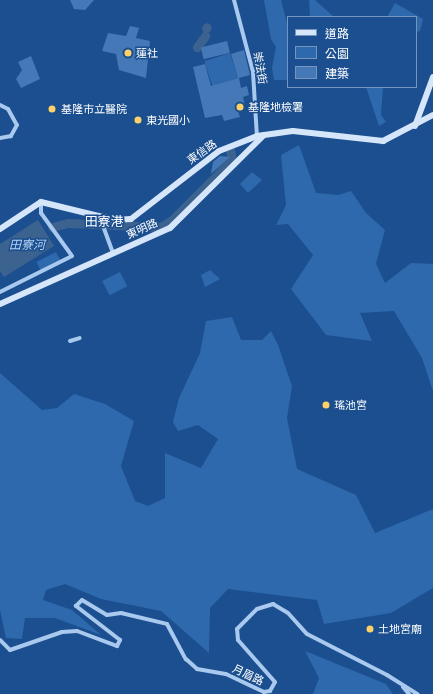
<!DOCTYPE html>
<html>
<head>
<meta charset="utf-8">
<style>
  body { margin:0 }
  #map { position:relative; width:433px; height:694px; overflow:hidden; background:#1b4f8f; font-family:Commissioner,"Noto Sans TC",sans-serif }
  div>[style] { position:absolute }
  .green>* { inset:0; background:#2e69ad; transform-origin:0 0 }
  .water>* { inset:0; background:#3c6290 }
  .river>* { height:9px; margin:-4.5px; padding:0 4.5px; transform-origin:4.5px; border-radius:4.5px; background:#3c6290 }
  .building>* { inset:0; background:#4478b7; transform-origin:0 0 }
  .street>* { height:4px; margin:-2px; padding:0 2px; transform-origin:2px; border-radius:2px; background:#a9c9ee }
  .secondary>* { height:6px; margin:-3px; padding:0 3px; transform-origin:3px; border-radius:3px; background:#d6e6fa }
  .dots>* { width:11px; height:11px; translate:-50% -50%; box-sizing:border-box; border:2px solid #1b4f8f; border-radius:50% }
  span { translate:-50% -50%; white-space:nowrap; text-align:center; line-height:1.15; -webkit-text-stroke:3px #1b4f8f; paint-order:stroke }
  .poi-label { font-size:11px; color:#fff }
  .left { translate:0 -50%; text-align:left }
  .street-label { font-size:11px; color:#fff }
  .water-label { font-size:12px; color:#b5d3f5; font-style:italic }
  .quarter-label { font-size:13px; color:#fff }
  .legend { position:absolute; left:287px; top:16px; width:130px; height:72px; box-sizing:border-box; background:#1b4f8f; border:1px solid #7695bc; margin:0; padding:5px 7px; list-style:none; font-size:12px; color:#fff }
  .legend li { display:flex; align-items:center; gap:8px; height:20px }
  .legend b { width:20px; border:1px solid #7695bc }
</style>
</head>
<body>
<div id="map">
  <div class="green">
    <i style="clip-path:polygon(264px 0,281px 0,288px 27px,288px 80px,274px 80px,272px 68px,276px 47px,271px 39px)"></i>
    <i style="clip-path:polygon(309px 0,315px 0,334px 17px,310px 17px)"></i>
    <i style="clip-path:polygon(395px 3px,423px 19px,420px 31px,416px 32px,416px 17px,387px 17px)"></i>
    <i style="left:230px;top:53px;width:26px;height:27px;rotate:72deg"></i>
    <i style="clip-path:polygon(366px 87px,383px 87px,381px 115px,386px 122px,379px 126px)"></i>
    <i style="clip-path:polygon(299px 145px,316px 193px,338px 195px,351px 191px,366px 213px,385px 230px,376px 264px,385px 283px,411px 263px,433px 264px,433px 391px,422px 358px,394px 311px,360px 313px,372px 341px,326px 335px,291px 289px,313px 255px,288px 224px,276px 225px,286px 205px,281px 155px)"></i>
    <i style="clip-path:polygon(252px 172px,262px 180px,248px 193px,240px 184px)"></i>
    <i style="left:56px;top:252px;width:11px;height:22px;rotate:63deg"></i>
    <i style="clip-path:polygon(210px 270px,220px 279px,205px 287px,201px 275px)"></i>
    <i style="left:120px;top:272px;width:16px;height:20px;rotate:63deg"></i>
    <i style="clip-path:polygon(232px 317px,241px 340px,262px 340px,271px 331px,278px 345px,292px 386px,287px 418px,297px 469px,356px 495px,375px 533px,433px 509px,433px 588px,391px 613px,324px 624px,317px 600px,228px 589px,210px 608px,209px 653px,161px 611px,101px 599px,65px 584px,46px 590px,43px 600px,72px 610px,101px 635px,55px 618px,25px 618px,22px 639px,6px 638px,0 610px,0 373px,42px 410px,57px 408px,74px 394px,105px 404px,134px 421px,121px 466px,135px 501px,148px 506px,165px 498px,165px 453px,201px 468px,218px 439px,198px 425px,178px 431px,173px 422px,179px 398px,200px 353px,206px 321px)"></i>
    <i style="clip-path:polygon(305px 651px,386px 684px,393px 694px,313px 694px,319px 678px)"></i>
  </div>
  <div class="water">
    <i style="clip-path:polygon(38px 220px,54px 246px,4px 277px,0 271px,0 244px)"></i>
  </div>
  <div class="river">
    <i style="left:206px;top:28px;width:1px;rotate:-45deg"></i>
    <i style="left:197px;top:47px;width:14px;rotate:-54deg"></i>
    <i style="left:52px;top:227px;width:16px;rotate:-14deg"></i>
    <i style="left:68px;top:223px;width:93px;rotate:2.5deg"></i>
    <i style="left:161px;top:227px;width:14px;rotate:-34deg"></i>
    <i style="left:173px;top:219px;width:83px;rotate:-45deg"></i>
    <i style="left:232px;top:160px;width:10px;rotate:-101deg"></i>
  </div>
  <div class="building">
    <i style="clip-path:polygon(70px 0,94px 0,85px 10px,74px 9px)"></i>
    <i style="clip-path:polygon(130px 26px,139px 28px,136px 38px,150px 41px,146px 78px,119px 70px,116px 54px,102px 51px,108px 33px,126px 36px)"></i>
    <i style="left:227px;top:41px;width:12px;height:27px;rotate:76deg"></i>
    <i style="clip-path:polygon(244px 50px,250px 75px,239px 78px,241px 88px,247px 86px,249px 95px,243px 97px,245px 106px,238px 111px,240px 117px,224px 121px,222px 115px,205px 118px,193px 67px,205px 64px,211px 86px,238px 78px,231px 54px)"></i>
    <i style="clip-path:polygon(31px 56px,40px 79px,21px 88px,16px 79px,22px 70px,18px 62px)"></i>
    <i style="clip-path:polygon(220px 156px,230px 157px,211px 174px,213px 162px)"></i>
  </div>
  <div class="street">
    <i style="left:234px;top:0;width:74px;rotate:75.2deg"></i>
    <i style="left:253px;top:72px;width:65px;rotate:86.5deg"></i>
    <i style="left:0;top:105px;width:9px;rotate:27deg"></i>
    <i style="left:8px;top:109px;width:18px;rotate:61deg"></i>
    <i style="left:17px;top:125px;width:13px;rotate:119deg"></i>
    <i style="left:11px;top:136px;width:11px;rotate:170deg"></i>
    <i style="left:99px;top:215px;width:40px;rotate:69.8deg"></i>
    <i style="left:0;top:292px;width:80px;rotate:-26.6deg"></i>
    <i style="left:72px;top:256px;width:53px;rotate:-125.8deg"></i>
    <i style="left:41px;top:213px;width:11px;rotate:-90deg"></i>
    <i style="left:70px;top:341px;width:10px;rotate:-17deg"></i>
    <i style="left:0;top:640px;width:14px;rotate:45deg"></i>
    <i style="left:10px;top:650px;width:55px;rotate:-19.1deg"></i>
    <i style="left:62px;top:632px;width:15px;rotate:-4deg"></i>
    <i style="left:77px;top:631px;width:43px;rotate:20.6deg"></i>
    <i style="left:117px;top:646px;width:7px;rotate:-63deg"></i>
    <i style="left:120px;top:640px;width:56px;rotate:-142.3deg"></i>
    <i style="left:76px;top:606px;width:8px;rotate:-45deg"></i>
    <i style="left:82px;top:600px;width:29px;rotate:31deg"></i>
    <i style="left:107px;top:615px;width:14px;rotate:-8deg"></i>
    <i style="left:121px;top:613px;width:47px;rotate:13.4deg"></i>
    <i style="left:167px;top:624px;width:40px;rotate:62deg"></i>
    <i style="left:186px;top:659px;width:15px;rotate:42deg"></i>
    <i style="left:197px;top:669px;width:29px;rotate:10deg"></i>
    <i style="left:226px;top:674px;width:42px;rotate:25.3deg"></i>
    <i style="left:264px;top:692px;width:6px;rotate:-9deg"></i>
    <i style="left:270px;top:691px;width:10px;rotate:-61deg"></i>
    <i style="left:275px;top:682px;width:56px;rotate:-131.4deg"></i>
    <i style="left:238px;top:640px;width:11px;rotate:-95deg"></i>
    <i style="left:237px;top:629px;width:28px;rotate:-45deg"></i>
    <i style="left:257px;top:609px;width:17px;rotate:-17deg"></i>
    <i style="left:273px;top:604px;width:17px;rotate:31deg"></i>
    <i style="left:288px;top:613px;width:28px;rotate:48deg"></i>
    <i style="left:307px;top:634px;width:90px;rotate:27.1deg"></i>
    <i style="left:387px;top:675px;width:36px;rotate:32deg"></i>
    <i style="left:403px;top:687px;width:9px;rotate:49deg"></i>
  </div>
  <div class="secondary">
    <i style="left:415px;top:126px;width:52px;rotate:-69.8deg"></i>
    <i style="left:0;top:229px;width:49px;rotate:-33.4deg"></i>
    <i style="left:41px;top:202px;width:76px;rotate:13.7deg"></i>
    <i style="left:115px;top:220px;width:16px;rotate:-4deg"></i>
    <i style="left:131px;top:219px;width:111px;rotate:-37.7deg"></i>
    <i style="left:219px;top:151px;width:41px;rotate:-21.5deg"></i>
    <i style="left:257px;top:136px;width:36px;rotate:-8deg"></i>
    <i style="left:293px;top:131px;width:91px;rotate:6.3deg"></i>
    <i style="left:383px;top:141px;width:56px;rotate:-27.5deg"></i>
    <i style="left:0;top:304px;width:186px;rotate:-24.1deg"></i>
    <i style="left:170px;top:228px;width:132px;rotate:-44.7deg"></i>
  </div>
  <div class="dots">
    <i style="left:128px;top:53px;background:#ffd166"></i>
    <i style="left:240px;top:107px;background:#ffd166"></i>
    <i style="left:52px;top:109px;background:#ffd166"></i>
    <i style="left:138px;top:120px;background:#ffd166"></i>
    <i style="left:326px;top:405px;background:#ffd166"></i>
    <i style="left:370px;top:629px;background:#ffd166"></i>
  </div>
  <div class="poi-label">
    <span class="left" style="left:136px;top:53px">蓮社</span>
    <span class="left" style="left:248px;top:107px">基隆地檢署</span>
    <span class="left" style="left:61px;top:109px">基隆市立醫院</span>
    <span class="left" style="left:146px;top:120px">東光國小</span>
    <span class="left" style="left:334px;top:405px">瑤池宮</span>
    <span class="left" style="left:378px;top:629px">土地宮廟</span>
  </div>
  <div class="street-label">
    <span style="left:260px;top:68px;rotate:80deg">崇法街</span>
    <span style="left:202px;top:152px;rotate:-35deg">東信路</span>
    <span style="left:142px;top:229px;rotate:-24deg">東明路</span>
    <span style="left:248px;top:675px;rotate:25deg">月眉路</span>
  </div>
  <div class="water-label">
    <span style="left:27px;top:245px">田寮河</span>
  </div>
  <div class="quarter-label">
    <span style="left:104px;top:221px">田寮港</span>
  </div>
  <ul class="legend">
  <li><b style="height:5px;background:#d6e6fa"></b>道路</li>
  <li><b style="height:11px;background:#2e69ad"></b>公園</li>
  <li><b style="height:11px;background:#4478b7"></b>建築</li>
  </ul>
</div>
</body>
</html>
